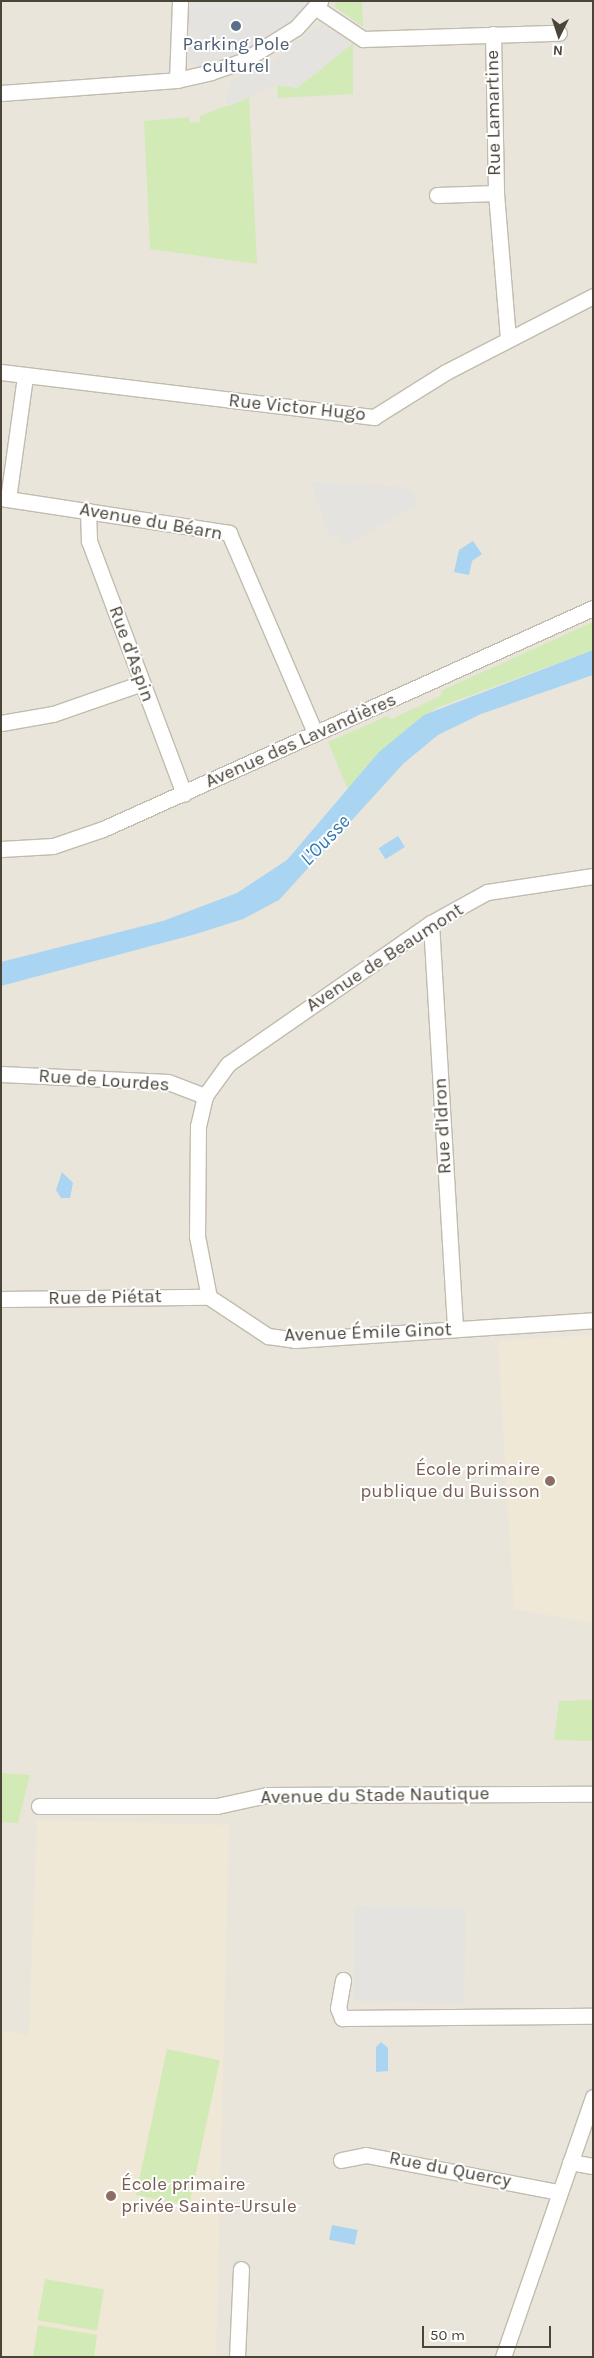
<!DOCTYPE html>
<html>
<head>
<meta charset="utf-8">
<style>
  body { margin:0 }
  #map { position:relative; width:594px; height:2358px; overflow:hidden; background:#f6f3ec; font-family:Karla,sans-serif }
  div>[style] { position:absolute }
  .residential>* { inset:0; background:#eae5da; transform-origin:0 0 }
  .education>* { inset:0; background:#efe8d6 }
  .green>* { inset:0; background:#d2eab5; transform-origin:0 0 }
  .parking>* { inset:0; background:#e5e3e0; transform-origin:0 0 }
  .water>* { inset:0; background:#a9d4f2; transform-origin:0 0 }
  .roads { filter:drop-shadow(1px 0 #c2bbae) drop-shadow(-1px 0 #c2bbae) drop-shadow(0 1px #c2bbae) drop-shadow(0 -1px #c2bbae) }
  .street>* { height:15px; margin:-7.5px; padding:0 7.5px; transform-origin:7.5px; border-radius:7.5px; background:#fff }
  .dots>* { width:14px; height:14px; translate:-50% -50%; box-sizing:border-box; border:2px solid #fff; border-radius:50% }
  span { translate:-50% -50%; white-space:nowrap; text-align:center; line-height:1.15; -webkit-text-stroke:4px #fff; paint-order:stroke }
  .service-label { font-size:19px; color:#4e5e75 }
  .street-label { font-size:19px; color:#4b4439 }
  .education-label { font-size:19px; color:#785e54 }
  .right { translate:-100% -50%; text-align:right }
  .left { translate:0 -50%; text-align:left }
  .water-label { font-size:20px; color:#2e7ab2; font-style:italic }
  .frame { position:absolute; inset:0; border:2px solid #4b4439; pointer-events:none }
  .north { position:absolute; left:534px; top:10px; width:50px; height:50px; -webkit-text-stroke:4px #fff; paint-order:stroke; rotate:184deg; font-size:14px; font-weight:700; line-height:20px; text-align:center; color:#4b4439 }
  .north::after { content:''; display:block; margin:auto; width:18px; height:22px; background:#4b4439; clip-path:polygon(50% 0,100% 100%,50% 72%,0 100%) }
  .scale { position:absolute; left:422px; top:2326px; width:129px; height:22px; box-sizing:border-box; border:2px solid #4b4439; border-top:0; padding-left:6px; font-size:15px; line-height:18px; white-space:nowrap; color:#4b4439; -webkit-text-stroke:4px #fff; paint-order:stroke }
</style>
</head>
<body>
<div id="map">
  <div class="residential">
    <i style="left:1px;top:1px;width:592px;height:2356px"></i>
  </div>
  <div class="education">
    <i style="clip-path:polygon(593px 1335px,593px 1623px,514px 1609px,498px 1341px)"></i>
    <i style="clip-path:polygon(37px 1820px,229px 1825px,216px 2357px,1px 2357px,1px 2031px,29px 2035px)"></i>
  </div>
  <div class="green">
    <i style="clip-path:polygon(337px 1px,362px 1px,363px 27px,334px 6px)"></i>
    <i style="clip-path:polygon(353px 43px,353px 94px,278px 98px,277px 85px,297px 88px)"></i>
    <i style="clip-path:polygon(249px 97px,257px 264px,150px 249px,144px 121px,189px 117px,190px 123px,200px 122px,200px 116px)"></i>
    <i style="clip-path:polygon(593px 622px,593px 650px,436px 708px,379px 752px,348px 790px,328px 742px,387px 716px,392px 719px,440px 696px,443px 690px)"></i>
    <i style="clip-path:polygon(593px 1700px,593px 1741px,554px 1740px,559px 1701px)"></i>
    <i style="clip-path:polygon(1px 1773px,30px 1775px,18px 1823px,1px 1822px)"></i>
    <i style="left:167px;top:2049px;width:54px;height:149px;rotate:12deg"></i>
    <i style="left:45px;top:2279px;width:60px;height:42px;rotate:10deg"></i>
    <i style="clip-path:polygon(38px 2325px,97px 2335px,94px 2357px,33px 2357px)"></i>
  </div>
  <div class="parking">
    <i style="clip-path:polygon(187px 1px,313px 1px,274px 35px,240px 55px,204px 67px,186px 61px)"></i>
    <i style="clip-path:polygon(321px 23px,353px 43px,297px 88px,277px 85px,227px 107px,226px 96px,232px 80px,276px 58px)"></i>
    <i style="clip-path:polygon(311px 482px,406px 487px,419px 503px,344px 547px,339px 534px,329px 536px)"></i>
    <i style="left:355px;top:1906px;width:111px;height:95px;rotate:1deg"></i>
  </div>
  <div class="water">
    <i style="clip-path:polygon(473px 541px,482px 554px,472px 561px,469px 575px,454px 572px,459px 550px)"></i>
    <i style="clip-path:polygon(593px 650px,593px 675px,481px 714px,438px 735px,404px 763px,279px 900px,243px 919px,196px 934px,1px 986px,1px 962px,163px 921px,237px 893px,287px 860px,379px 752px,424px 715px)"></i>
    <i style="left:398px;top:836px;width:13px;height:23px;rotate:58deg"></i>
    <i style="clip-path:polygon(62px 1172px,73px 1183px,70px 1198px,61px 1198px,56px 1190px)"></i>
    <i style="clip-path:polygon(381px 2042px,388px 2048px,388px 2071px,376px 2072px,376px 2047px)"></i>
    <i style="left:332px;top:2225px;width:26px;height:15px;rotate:11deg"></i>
  </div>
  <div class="roads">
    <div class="street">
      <i style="left:315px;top:7px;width:58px;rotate:33.7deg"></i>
      <i style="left:363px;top:39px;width:196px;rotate:-1.8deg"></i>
      <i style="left:493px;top:34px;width:159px;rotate:88.9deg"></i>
      <i style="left:496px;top:193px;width:146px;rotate:85.3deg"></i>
      <i style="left:177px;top:80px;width:79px;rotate:-87.8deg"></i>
      <i style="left:1px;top:93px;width:176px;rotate:-4.2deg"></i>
      <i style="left:177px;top:80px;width:35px;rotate:-13deg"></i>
      <i style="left:211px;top:72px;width:34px;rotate:-19deg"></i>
      <i style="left:243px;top:61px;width:62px;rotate:-31.9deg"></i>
      <i style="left:296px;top:28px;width:36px;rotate:-48deg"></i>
      <i style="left:437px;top:195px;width:59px;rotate:-1.9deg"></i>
      <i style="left:1px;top:372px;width:376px;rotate:6.9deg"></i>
      <i style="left:374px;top:417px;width:85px;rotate:-32deg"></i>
      <i style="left:446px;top:372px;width:165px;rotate:-27.3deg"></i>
      <i style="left:1px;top:498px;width:231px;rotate:8.7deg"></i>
      <i style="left:229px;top:533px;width:218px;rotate:66.7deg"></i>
      <i style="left:8px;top:499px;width:124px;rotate:-82.1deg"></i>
      <i style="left:88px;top:511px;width:30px;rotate:88deg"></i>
      <i style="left:89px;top:541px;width:270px;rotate:69.4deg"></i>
      <i style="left:1px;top:723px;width:53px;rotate:-9.8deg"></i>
      <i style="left:53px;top:714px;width:94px;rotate:-19.2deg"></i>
      <i style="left:1px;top:849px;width:52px;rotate:-3.3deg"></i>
      <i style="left:53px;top:846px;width:53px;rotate:-18.8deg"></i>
      <i style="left:103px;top:829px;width:538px;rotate:-24.28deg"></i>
      <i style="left:593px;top:876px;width:107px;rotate:171.4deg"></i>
      <i style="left:487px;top:892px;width:64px;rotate:151deg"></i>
      <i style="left:431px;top:923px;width:247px;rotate:145.2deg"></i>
      <i style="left:228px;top:1064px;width:39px;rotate:126deg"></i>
      <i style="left:205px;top:1096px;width:31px;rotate:103deg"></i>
      <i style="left:198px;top:1126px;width:110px;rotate:90.5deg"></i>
      <i style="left:197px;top:1236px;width:62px;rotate:78.9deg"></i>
      <i style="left:209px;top:1297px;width:71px;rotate:33.5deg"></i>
      <i style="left:268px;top:1336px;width:27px;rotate:8deg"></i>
      <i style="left:295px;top:1340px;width:299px;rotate:-3.8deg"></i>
      <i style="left:431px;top:923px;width:407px;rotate:86.6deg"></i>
      <i style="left:1px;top:1074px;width:167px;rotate:2.7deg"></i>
      <i style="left:168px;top:1082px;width:40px;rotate:21deg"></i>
      <i style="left:1px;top:1299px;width:208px;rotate:-0.6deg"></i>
      <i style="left:39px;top:1806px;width:178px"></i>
      <i style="left:217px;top:1806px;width:51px;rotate:-12.4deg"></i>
      <i style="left:267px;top:1795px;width:326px;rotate:-0.2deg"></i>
      <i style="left:343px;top:1980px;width:28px;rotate:100deg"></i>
      <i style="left:338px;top:2008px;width:11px;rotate:68deg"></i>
      <i style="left:342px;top:2018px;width:251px;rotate:-0.5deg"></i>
      <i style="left:341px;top:2160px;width:25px;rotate:-11deg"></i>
      <i style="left:366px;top:2155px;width:197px;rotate:10.9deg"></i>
      <i style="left:570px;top:2162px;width:23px;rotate:10deg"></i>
      <i style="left:237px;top:2357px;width:88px;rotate:-87.4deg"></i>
      <i style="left:503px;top:2357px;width:275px;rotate:-70.9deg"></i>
    </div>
  </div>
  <div class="dots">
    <i style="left:236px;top:26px;background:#5c6f8a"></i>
    <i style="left:550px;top:1481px;background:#8d6e63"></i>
    <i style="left:111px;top:2196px;background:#8d6e63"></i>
  </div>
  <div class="service-label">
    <span style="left:236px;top:56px">Parking Pole<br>culturel</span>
  </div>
  <div class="street-label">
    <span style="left:494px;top:113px;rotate:-91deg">Rue Lamartine</span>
    <span style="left:297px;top:408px;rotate:6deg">Rue Victor Hugo</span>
    <span style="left:151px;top:522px;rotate:10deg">Avenue du Béarn</span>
    <span style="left:131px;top:654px;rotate:70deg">Rue d'Aspin</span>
    <span style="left:301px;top:741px;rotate:-24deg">Avenue des Lavandières</span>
    <span style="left:385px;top:958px;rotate:-33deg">Avenue de Beaumont</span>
    <span style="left:104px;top:1081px;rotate:4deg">Rue de Lourdes</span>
    <span style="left:443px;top:1126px;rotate:-93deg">Rue d'Idron</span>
    <span style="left:105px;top:1298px;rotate:-1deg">Rue de Piétat</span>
    <span style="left:368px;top:1333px;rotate:-2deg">Avenue Émile Ginot</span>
    <span style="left:375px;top:1796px;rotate:-1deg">Avenue du Stade Nautique</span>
    <span style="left:450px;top:2170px;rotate:11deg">Rue du Quercy</span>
  </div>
  <div class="education-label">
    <span class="right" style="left:540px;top:1481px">École primaire<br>publique du Buisson</span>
    <span class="left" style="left:121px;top:2196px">École primaire<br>privée Sainte-Ursule</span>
  </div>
  <div class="water-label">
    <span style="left:325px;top:840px;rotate:-46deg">L'Ousse</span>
  </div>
  <div class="frame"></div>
  <div class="north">N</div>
  <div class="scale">50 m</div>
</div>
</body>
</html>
